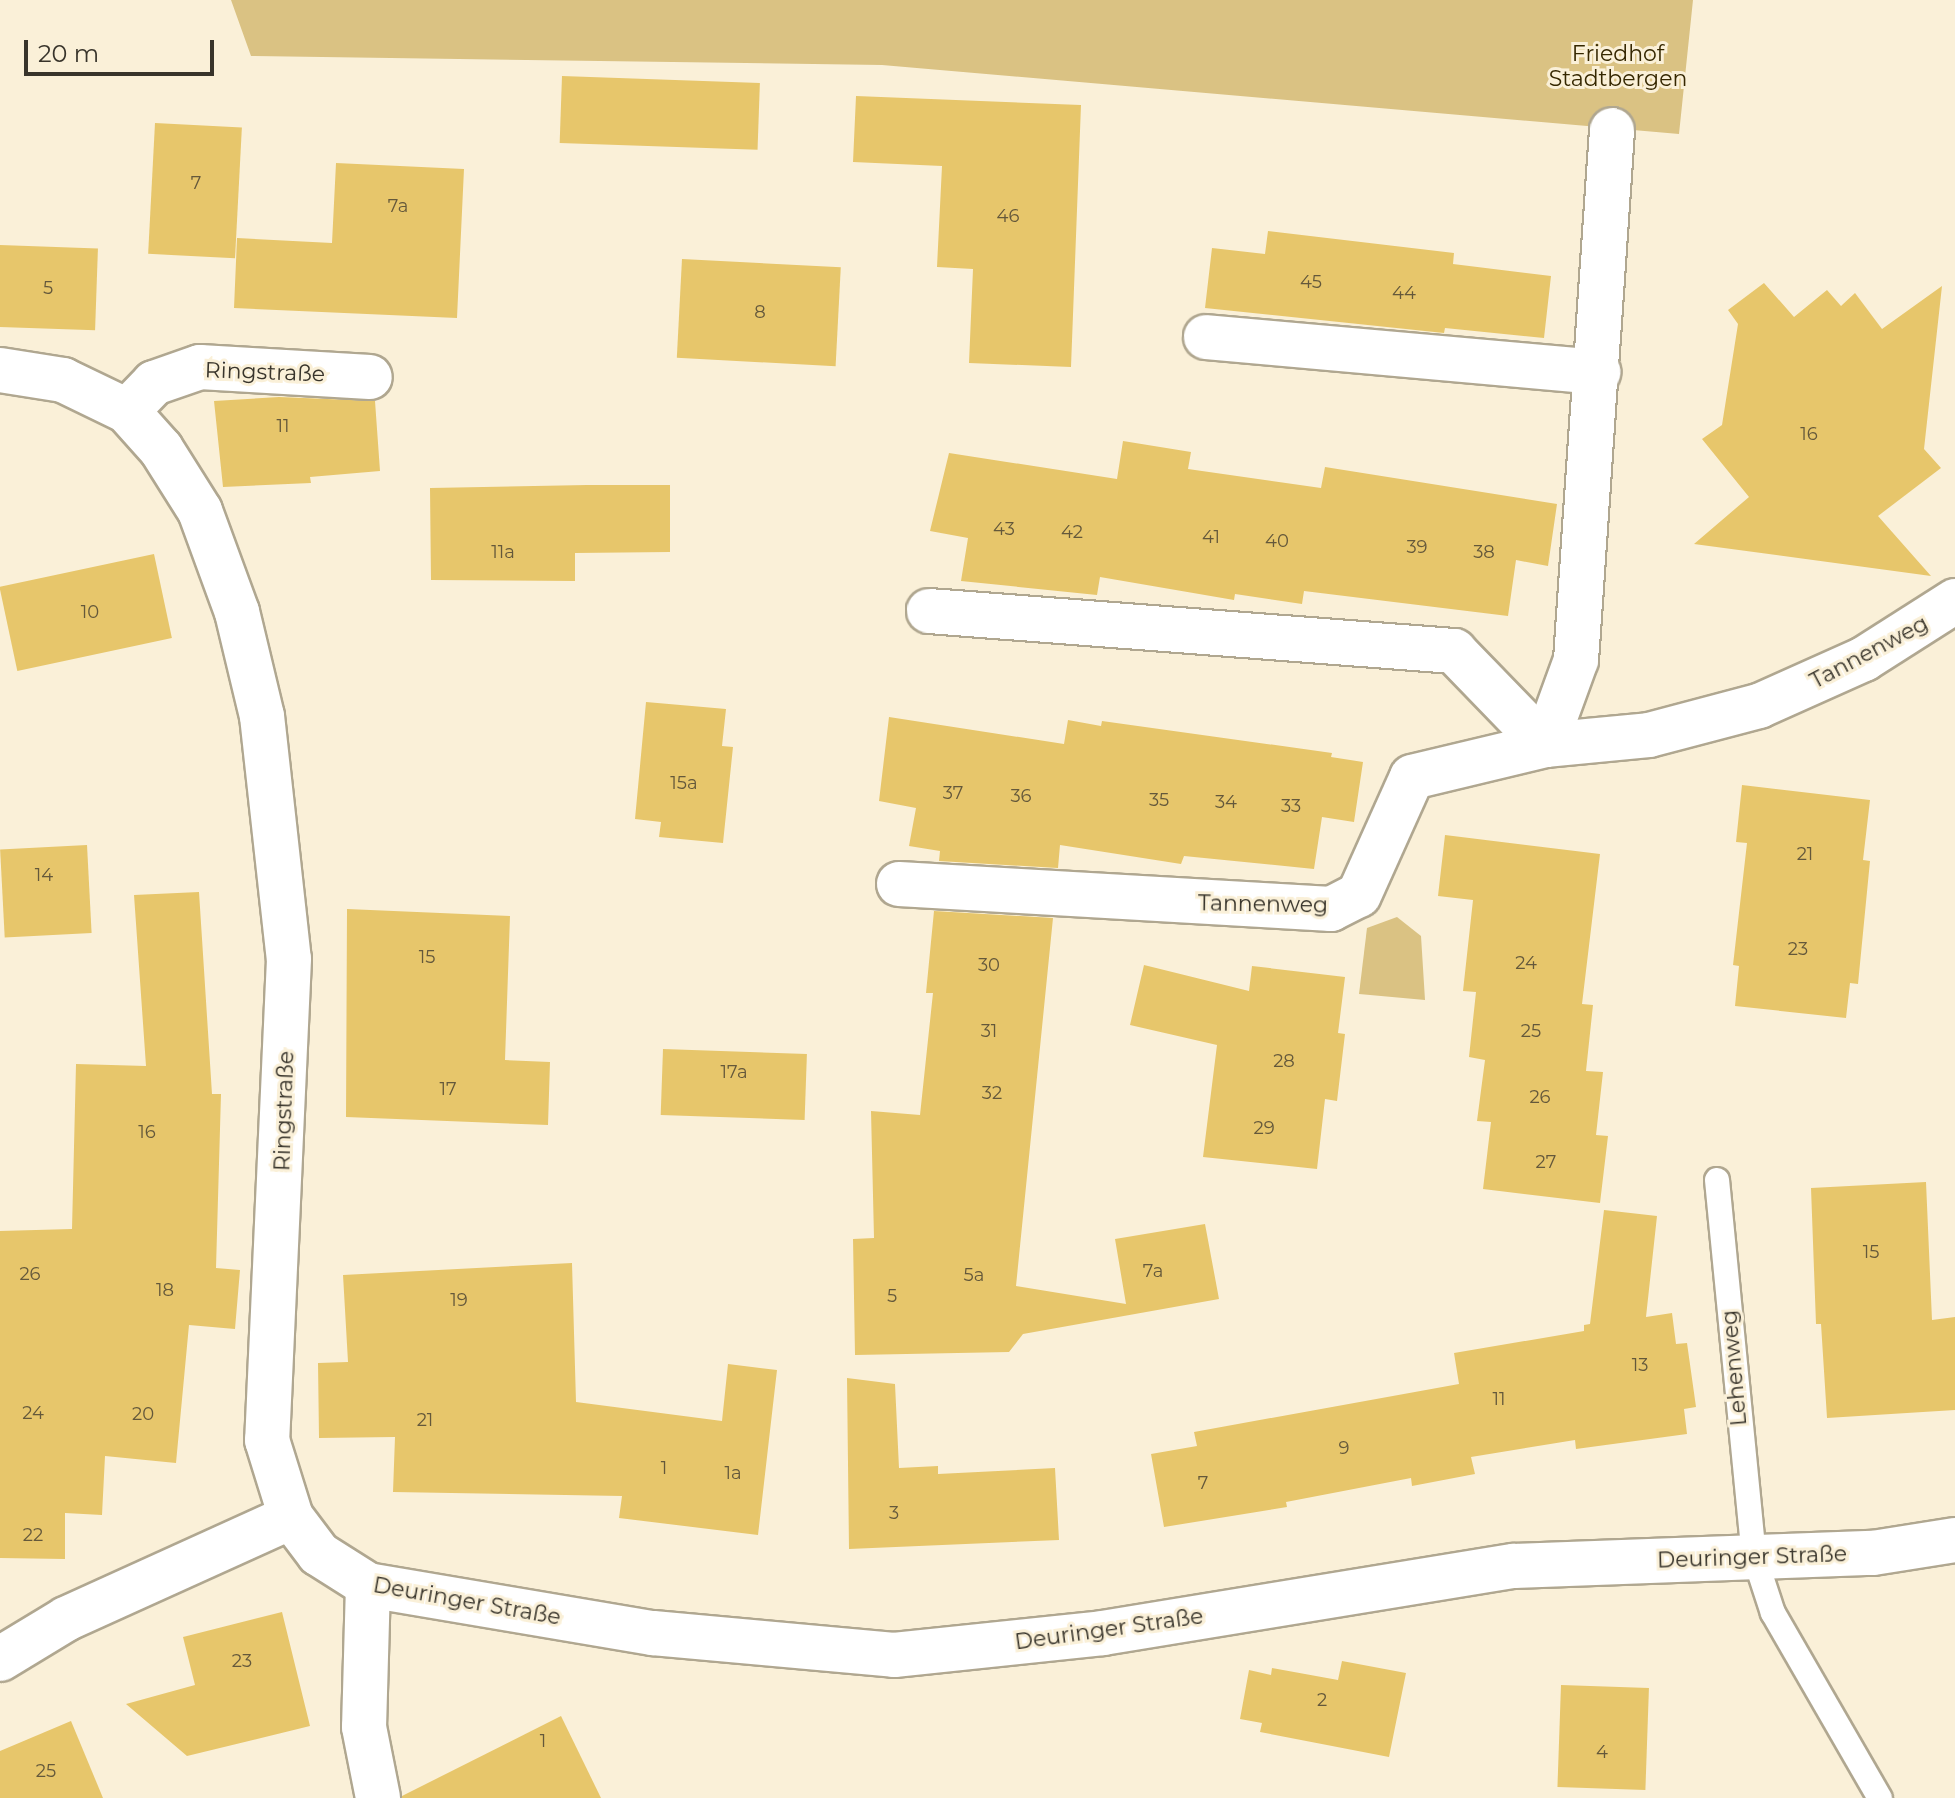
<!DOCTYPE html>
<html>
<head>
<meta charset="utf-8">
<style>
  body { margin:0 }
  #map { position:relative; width:1955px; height:1798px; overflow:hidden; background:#faf0d8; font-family:Montserrat,sans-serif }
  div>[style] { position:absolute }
  .green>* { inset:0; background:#dac283 }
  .building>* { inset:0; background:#e7c66b; transform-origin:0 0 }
  .roads { filter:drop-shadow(2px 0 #b0a790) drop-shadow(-2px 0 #b0a790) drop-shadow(0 2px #b0a790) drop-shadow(0 -2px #b0a790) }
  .service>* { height:24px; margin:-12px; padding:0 12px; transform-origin:12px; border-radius:12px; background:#fff }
  .minor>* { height:44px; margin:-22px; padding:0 22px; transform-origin:22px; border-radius:22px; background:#fff }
  .tertiary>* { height:44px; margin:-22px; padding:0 22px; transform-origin:22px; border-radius:22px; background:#fff }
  span { translate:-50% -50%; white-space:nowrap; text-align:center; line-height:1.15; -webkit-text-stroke:6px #faf0d8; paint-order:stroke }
  .number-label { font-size:18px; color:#64583b }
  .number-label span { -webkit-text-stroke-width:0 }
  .park-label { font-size:22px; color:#352700 }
  .street-label { font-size:22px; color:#38342b }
  .scale { position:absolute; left:24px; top:40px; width:190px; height:36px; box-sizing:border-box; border:4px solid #38342b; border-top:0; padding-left:10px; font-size:24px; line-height:28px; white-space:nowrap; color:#38342b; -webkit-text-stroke:6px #faf0d8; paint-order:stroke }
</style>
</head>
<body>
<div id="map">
  <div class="green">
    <i style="clip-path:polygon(231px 0,1693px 0,1679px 134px,882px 65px,251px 56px)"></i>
    <i style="clip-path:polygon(1397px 917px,1421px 936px,1425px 1000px,1359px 994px,1367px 928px)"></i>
  </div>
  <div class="building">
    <i style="left:562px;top:76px;width:198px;height:67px;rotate:2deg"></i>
    <i style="clip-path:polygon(856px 96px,1081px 105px,1071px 367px,969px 363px,973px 269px,937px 267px,942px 166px,853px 162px)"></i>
    <i style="left:155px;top:123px;width:87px;height:131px;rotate:3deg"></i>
    <i style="clip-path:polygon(336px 163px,464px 169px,457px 318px,234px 308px,237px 238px,332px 243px)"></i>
    <i style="clip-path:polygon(1268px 231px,1454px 253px,1453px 264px,1551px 276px,1544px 338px,1445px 328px,1444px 333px,1205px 308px,1212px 248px,1265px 254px)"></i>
    <i style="left:0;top:245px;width:98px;height:82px;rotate:2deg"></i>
    <i style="left:682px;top:259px;width:159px;height:99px;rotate:3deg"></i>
    <i style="clip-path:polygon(1764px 283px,1794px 317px,1827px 290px,1841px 306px,1855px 293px,1882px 329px,1942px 286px,1924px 449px,1941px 468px,1878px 516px,1931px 576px,1694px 544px,1749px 497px,1702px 439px,1722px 425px,1738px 324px,1728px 310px)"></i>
    <i style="clip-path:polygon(279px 397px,375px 401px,380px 471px,310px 477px,311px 483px,223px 487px,214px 401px)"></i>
    <i style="clip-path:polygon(1123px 441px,1191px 452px,1188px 469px,1321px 488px,1325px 467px,1557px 504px,1548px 566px,1516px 560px,1508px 616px,1304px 591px,1302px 604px,1235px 594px,1234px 600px,1100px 577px,1097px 595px,961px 581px,968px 538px,930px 531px,949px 453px,1117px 479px)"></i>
    <i style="clip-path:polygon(587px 485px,670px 485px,670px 552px,575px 553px,575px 581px,431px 580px,430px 488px)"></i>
    <i style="left:154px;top:554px;width:86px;height:158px;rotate:78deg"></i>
    <i style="clip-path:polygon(646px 702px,726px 709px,722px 746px,733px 747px,723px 843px,659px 837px,661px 822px,635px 819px)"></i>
    <i style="clip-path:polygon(889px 717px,1064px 744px,1068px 720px,1101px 726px,1102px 721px,1332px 753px,1331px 757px,1363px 762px,1354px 822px,1322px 817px,1314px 869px,1184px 856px,1181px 864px,1060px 845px,1058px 868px,939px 861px,940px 851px,909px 846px,916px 808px,879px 801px)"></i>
    <i style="clip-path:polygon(1742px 785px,1870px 800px,1863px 860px,1870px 861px,1858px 984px,1850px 983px,1846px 1018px,1735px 1006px,1739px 966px,1733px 965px,1747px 843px,1736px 842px)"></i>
    <i style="clip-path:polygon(1445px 835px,1600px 854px,1582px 1004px,1593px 1005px,1586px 1071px,1603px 1072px,1596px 1135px,1608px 1136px,1600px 1203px,1483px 1189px,1491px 1122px,1477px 1121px,1485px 1060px,1469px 1057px,1476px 992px,1463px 991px,1473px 900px,1438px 896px)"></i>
    <i style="left:87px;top:845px;width:88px;height:87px;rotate:87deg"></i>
    <i style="clip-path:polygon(199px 892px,212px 1094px,221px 1094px,216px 1268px,240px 1270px,235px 1329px,189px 1325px,176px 1463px,105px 1456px,102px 1515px,65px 1513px,65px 1559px,0 1558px,0 1231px,72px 1229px,76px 1064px,146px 1066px,134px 895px)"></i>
    <i style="clip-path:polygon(347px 909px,510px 916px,505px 1060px,550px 1062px,548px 1125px,346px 1117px)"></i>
    <i style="clip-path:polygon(934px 911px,1053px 918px,1016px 1286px,1126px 1304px,1115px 1239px,1205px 1224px,1219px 1299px,1023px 1334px,1009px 1352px,855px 1355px,853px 1239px,874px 1238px,871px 1111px,920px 1115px,933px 993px,926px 993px)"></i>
    <i style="clip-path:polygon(1144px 965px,1249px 991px,1252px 966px,1345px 977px,1338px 1033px,1345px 1034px,1337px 1101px,1325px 1099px,1317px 1169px,1203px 1157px,1217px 1045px,1130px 1025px)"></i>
    <i style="left:663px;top:1049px;width:144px;height:66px;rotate:2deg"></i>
    <i style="clip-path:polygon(1926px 1182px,1932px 1320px,1955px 1317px,1955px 1410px,1827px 1418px,1821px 1324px,1816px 1324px,1811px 1188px)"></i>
    <i style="clip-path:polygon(1604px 1210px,1657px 1216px,1646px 1317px,1672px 1313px,1676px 1344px,1687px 1343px,1696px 1407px,1684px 1409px,1687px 1434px,1576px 1449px,1575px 1440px,1471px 1457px,1475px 1474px,1412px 1486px,1411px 1478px,1286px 1502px,1287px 1507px,1164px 1527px,1151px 1454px,1197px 1446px,1194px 1432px,1459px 1384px,1454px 1353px,1584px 1331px,1584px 1325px,1590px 1324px)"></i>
    <i style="clip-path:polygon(572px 1263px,576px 1402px,722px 1421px,728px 1364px,777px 1370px,758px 1535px,619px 1518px,622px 1496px,393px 1492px,395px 1437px,319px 1438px,318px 1363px,348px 1362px,343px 1275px)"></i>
    <i style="clip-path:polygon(847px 1378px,895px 1384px,899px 1468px,938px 1466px,938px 1474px,1055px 1468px,1059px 1540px,849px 1549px)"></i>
    <i style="clip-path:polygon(282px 1612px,310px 1726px,187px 1756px,126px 1704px,195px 1685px,183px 1637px)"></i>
    <i style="clip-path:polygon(1342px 1661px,1406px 1673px,1389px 1757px,1260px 1732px,1262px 1723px,1240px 1719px,1249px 1670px,1271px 1675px,1272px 1668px,1338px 1680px)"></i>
    <i style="left:1561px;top:1685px;width:88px;height:102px;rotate:2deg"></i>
    <i style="clip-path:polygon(561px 1716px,601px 1798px,402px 1798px,402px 1796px)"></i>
    <i style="clip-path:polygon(71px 1721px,103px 1798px,0 1798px,0 1751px)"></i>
  </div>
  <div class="roads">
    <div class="service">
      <i style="left:1717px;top:1180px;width:377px;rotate:84.4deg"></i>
      <i style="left:1754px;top:1555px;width:61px;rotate:71.9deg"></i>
      <i style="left:1773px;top:1613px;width:214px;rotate:60deg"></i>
    </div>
    <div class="minor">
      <i style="left:1206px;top:337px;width:394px;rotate:5.1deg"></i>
      <i style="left:127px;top:411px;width:39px;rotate:-46deg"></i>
      <i style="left:154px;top:383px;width:49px;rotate:-19.2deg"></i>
      <i style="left:200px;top:367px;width:170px;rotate:3.4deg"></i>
      <i style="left:929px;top:611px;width:527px;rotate:4.36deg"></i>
      <i style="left:1454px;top:651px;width:131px;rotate:45.9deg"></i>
      <i style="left:1545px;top:745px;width:90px;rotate:-70deg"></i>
      <i style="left:1576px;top:660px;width:531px;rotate:-86.11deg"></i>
      <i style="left:899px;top:884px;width:433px;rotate:3.3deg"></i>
      <i style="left:1331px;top:909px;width:31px;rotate:-27deg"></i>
      <i style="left:1359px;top:895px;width:129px;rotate:-65.8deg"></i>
      <i style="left:1412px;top:777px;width:137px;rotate:-13.5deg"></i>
      <i style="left:1545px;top:745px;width:104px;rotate:-5.5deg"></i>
      <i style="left:1649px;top:735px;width:114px;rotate:-14.8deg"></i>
      <i style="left:1759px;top:706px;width:115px;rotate:-24.1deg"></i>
      <i style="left:1864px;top:659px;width:108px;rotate:-32.5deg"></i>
      <i style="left:368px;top:1585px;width:142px;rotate:91.6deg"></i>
      <i style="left:364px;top:1727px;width:72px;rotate:78.8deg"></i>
      <i style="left:0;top:1659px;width:77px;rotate:-31.2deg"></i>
      <i style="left:66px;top:1619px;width:247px;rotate:-24.4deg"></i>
    </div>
    <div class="tertiary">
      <i style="left:0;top:370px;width:64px;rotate:9deg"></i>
      <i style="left:63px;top:380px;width:71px;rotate:25.8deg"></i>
      <i style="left:127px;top:411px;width:51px;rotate:48.2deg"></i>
      <i style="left:161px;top:449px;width:73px;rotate:57.8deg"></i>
      <i style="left:200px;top:511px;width:108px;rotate:69.9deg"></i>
      <i style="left:237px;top:612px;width:107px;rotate:76.5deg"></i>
      <i style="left:262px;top:716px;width:244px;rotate:83.7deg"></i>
      <i style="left:289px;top:959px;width:482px;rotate:92.6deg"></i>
      <i style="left:267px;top:1440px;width:81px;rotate:72.7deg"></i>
      <i style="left:291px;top:1517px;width:46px;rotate:52.9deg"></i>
      <i style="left:319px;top:1554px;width:58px;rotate:32.3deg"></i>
      <i style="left:368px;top:1585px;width:289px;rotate:9.6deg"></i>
      <i style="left:653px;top:1633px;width:242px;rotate:5.2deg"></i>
      <i style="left:894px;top:1655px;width:210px;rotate:-6deg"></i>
      <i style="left:1103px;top:1633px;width:416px;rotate:-9.3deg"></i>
      <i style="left:1514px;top:1566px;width:359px;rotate:-2.1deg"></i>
      <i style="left:1873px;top:1553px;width:83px;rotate:-9deg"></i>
    </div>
  </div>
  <div class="number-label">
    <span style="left:196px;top:183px">7</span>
    <span style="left:398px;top:206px">7a</span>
    <span style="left:1008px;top:216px">46</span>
    <span style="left:1311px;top:282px">45</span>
    <span style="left:48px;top:288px">5</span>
    <span style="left:1404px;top:293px">44</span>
    <span style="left:760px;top:312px">8</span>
    <span style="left:283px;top:426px">11</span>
    <span style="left:1809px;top:434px">16</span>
    <span style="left:1004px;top:529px">43</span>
    <span style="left:1072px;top:532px">42</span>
    <span style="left:1211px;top:537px">41</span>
    <span style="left:1277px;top:541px">40</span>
    <span style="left:1417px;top:547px">39</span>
    <span style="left:503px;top:552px">11a</span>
    <span style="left:1484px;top:552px">38</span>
    <span style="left:90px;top:612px">10</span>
    <span style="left:684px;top:783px">15a</span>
    <span style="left:953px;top:793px">37</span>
    <span style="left:1021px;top:796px">36</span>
    <span style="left:1159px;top:800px">35</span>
    <span style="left:1226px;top:802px">34</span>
    <span style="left:1291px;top:806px">33</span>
    <span style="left:1805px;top:854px">21</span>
    <span style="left:44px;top:875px">14</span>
    <span style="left:1798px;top:949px">23</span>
    <span style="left:427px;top:957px">15</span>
    <span style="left:1526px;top:963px">24</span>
    <span style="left:989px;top:965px">30</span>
    <span style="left:989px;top:1031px">31</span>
    <span style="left:1531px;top:1031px">25</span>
    <span style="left:1284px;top:1061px">28</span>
    <span style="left:734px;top:1072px">17a</span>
    <span style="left:448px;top:1089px">17</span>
    <span style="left:992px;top:1093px">32</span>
    <span style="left:1540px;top:1097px">26</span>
    <span style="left:1264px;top:1128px">29</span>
    <span style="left:147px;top:1132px">16</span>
    <span style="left:1546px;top:1162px">27</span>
    <span style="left:1871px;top:1252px">15</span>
    <span style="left:1153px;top:1271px">7a</span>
    <span style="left:30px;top:1274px">26</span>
    <span style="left:974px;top:1275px">5a</span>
    <span style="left:165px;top:1290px">18</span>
    <span style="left:892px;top:1296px">5</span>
    <span style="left:459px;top:1300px">19</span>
    <span style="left:1640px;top:1365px">13</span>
    <span style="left:1499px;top:1399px">11</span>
    <span style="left:33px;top:1413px">24</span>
    <span style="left:143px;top:1414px">20</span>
    <span style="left:425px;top:1420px">21</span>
    <span style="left:1344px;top:1448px">9</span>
    <span style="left:664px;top:1468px">1</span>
    <span style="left:733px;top:1473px">1a</span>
    <span style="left:1203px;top:1483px">7</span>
    <span style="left:894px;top:1513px">3</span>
    <span style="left:33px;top:1535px">22</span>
    <span style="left:242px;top:1661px">23</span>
    <span style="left:1322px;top:1700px">2</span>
    <span style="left:543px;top:1741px">1</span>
    <span style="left:1602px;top:1752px">4</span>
    <span style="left:46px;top:1771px">25</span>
  </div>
  <div class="park-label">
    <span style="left:1618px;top:66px">Friedhof<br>Stadtbergen</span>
  </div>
  <div class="street-label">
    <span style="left:265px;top:372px;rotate:2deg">Ringstraße</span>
    <span style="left:1869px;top:652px;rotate:-28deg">Tannenweg</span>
    <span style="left:1263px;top:904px;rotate:1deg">Tannenweg</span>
    <span style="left:284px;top:1111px;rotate:-88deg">Ringstraße</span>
    <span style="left:1734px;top:1368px;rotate:-95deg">Lehenweg</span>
    <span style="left:1752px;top:1557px;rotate:-2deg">Deuringer Straße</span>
    <span style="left:467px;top:1601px;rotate:10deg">Deuringer Straße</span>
    <span style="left:1109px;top:1629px;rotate:-8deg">Deuringer Straße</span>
  </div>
  <div class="scale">20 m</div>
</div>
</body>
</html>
